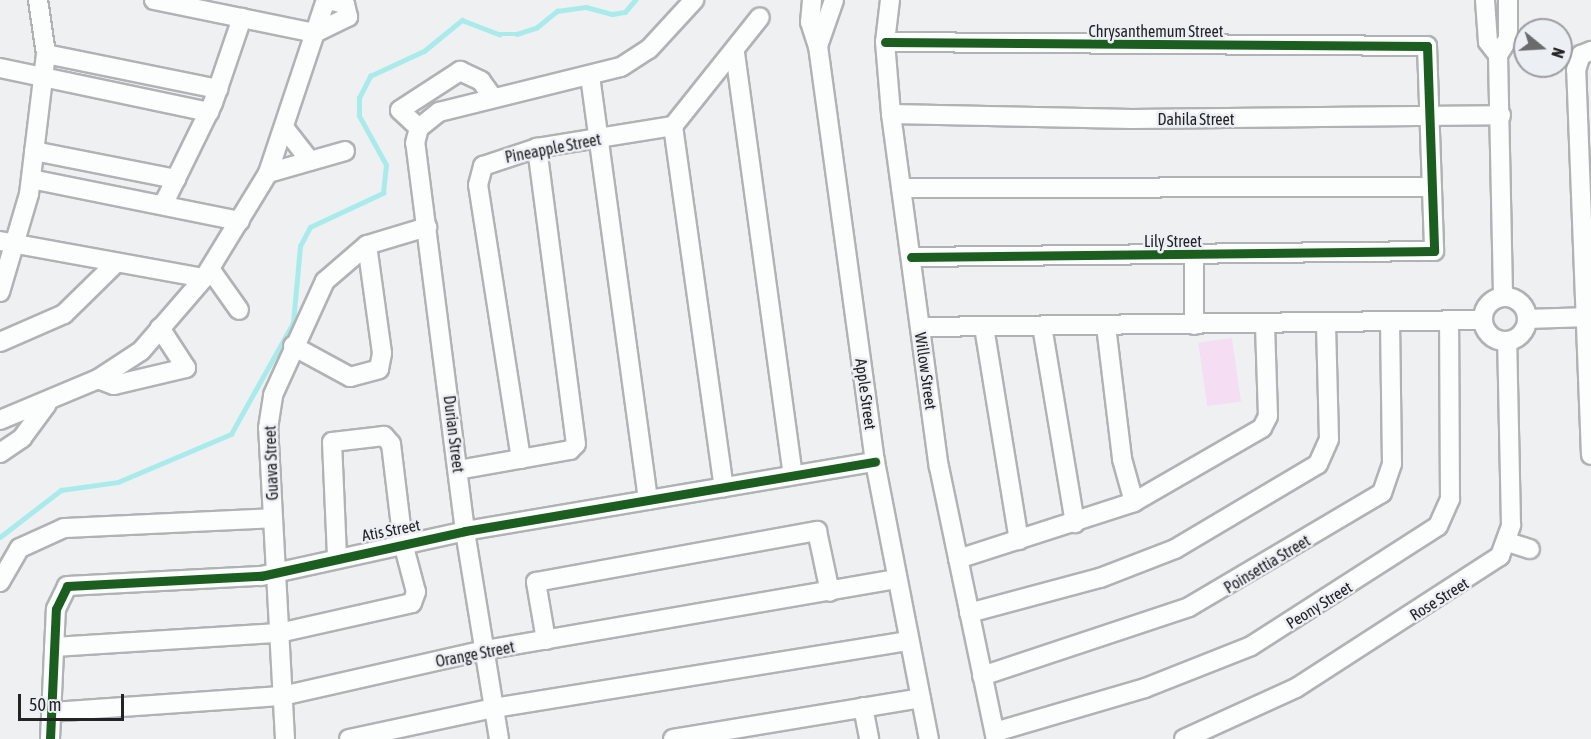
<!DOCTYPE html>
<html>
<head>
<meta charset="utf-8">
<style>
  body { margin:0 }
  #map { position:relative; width:1591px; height:739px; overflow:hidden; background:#eef0f2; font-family:"Asap Condensed",sans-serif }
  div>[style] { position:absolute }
  .green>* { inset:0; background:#f5ddf3; transform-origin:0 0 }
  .stream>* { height:4.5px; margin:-2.25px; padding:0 2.25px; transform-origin:2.25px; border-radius:2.25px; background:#a9ebeb }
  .roads { filter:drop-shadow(2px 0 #b0b2b4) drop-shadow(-2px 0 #b0b2b4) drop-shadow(0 2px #b0b2b4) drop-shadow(0 -2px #b0b2b4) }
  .minor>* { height:18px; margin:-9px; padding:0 9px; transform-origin:9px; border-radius:9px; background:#fcfdfd }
  .minor>.ring { margin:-9px; padding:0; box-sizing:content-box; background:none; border:18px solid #fcfdfd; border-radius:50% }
  .cycleway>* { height:9px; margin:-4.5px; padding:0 4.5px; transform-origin:4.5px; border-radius:4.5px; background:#1b5e20 }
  span { translate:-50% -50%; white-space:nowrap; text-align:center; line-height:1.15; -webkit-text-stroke:5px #eceff4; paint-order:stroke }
  .street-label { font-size:16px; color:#222324 }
  .north { position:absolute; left:1513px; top:18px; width:60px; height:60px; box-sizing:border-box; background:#eceff4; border:2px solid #9b9da1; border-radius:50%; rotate:108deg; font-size:16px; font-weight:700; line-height:24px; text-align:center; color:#222324 }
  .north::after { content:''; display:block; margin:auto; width:21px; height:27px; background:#696b6c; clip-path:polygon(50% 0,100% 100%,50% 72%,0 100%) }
  .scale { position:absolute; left:18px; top:694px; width:106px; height:27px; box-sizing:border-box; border:3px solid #222324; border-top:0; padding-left:8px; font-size:18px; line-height:21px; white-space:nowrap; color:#222324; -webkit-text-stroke:4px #eceff4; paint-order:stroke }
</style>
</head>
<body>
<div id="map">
  <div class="green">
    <i style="left:1232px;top:338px;width:64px;height:34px;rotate:82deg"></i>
  </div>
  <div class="stream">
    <i style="left:0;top:537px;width:77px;rotate:-37.6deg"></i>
    <i style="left:61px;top:490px;width:58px;rotate:-8deg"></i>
    <i style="left:118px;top:482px;width:123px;rotate:-23deg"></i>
    <i style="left:231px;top:434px;width:127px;rotate:-60.8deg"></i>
    <i style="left:293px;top:323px;width:77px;rotate:-84.8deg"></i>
    <i style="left:300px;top:246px;width:21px;rotate:-62deg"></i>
    <i style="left:310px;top:227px;width:81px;rotate:-25deg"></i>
    <i style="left:383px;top:193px;width:28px;rotate:-84deg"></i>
    <i style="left:386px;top:165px;width:56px;rotate:-118.9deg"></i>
    <i style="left:359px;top:116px;width:18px;rotate:-90deg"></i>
    <i style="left:359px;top:98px;width:25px;rotate:-63deg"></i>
    <i style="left:370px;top:76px;width:60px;rotate:-24.8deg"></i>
    <i style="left:424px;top:51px;width:49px;rotate:-39.2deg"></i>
    <i style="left:462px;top:20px;width:40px;rotate:21deg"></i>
    <i style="left:499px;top:34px;width:18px"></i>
    <i style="left:517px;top:34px;width:20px;rotate:-18deg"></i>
    <i style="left:536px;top:28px;width:27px;rotate:-39deg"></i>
    <i style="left:557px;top:11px;width:29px;rotate:-8deg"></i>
    <i style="left:586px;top:7px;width:27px;rotate:15deg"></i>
    <i style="left:612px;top:14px;width:13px;rotate:-9deg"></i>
    <i style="left:625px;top:12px;width:16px;rotate:-50deg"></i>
  </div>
  <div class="roads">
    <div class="minor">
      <i style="left:154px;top:0;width:164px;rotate:11.6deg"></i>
      <i style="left:315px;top:33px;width:37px;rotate:-26deg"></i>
      <i style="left:348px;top:17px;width:13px;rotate:-103deg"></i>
      <i style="left:345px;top:4px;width:18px;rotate:-167deg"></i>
      <i style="left:812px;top:0;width:22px;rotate:95deg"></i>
      <i style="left:810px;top:22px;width:25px;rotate:72deg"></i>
      <i style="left:818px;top:46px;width:420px;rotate:82.2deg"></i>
      <i style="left:875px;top:462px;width:282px;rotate:79deg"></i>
      <i style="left:890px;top:0;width:42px;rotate:96.8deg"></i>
      <i style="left:885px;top:42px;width:72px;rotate:85.2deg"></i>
      <i style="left:891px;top:114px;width:356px;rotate:82.3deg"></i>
      <i style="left:939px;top:467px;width:278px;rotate:78.2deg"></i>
      <i style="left:1485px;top:0;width:42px;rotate:85.9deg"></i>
      <i style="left:1488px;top:42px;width:16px;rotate:52deg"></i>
      <i style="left:1498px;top:55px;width:19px;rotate:-58deg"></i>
      <i style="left:1508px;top:39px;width:39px;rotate:-90deg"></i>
      <i style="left:885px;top:42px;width:542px;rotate:0.42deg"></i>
      <i style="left:1427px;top:46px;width:205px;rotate:88deg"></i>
      <i style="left:1434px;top:251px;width:523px;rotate:179.34deg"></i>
      <i style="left:818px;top:46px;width:49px;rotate:-70.8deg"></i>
      <i style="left:735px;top:53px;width:426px;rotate:82.2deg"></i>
      <i style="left:46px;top:54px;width:176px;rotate:11.5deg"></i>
      <i style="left:1498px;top:55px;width:242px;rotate:88.8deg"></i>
      <i style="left:0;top:68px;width:214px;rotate:11.9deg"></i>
      <i style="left:590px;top:76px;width:428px;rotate:82.2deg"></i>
      <i style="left:891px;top:114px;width:241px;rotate:1.2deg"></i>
      <i style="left:1132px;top:119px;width:369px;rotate:-0.6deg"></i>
      <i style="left:673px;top:126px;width:365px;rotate:82deg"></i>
      <i style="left:419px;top:128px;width:26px;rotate:-137deg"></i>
      <i style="left:400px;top:110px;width:72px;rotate:-33deg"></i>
      <i style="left:460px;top:71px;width:23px;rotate:25deg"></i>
      <i style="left:481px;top:81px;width:17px;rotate:54deg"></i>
      <i style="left:286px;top:130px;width:39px;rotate:52deg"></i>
      <i style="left:34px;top:151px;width:145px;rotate:11.2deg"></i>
      <i style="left:268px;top:173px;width:80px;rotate:-15.9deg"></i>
      <i style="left:31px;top:179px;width:213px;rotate:11.4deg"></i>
      <i style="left:901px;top:188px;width:531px;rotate:-0.11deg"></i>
      <i style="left:164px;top:203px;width:111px;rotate:-63.9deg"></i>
      <i style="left:213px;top:103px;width:90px;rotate:-71.2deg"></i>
      <i style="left:0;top:241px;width:207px;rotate:10.3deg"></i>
      <i style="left:1194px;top:256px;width:69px;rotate:90deg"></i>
      <i style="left:210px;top:269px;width:50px;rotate:54.7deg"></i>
      <i style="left:0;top:292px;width:102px;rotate:-73.5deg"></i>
      <i style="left:29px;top:194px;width:141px;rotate:-83.1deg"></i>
      <i style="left:46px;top:54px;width:55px;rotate:-98.4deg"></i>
      <i class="ring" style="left:1483px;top:297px;width:26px;height:26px"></i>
      <i style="left:1527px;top:319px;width:64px;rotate:-1.8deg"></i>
      <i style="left:1042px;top:326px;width:200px;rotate:80.5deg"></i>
      <i style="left:1106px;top:326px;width:134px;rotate:83.1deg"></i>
      <i style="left:1122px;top:459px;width:45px;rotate:74.4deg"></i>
      <i style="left:920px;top:327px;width:563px;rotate:-0.71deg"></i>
      <i style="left:984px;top:327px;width:216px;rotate:80.7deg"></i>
      <i style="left:0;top:342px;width:70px;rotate:-23.6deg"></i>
      <i style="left:64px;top:314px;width:73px;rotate:-44.4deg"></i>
      <i style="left:293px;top:346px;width:65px;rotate:28.5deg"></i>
      <i style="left:350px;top:377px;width:30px;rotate:-15deg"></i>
      <i style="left:379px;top:369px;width:16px;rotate:-79deg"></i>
      <i style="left:382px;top:353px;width:109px;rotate:-97.9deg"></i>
      <i style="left:98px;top:379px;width:17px;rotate:21deg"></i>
      <i style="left:114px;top:385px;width:74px;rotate:-13.3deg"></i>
      <i style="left:186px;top:368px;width:48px;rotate:-123deg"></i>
      <i style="left:0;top:420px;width:106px;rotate:-22.7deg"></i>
      <i style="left:98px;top:379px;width:51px;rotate:-33.1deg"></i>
      <i style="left:141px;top:351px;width:96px;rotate:-49.2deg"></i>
      <i style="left:204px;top:278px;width:123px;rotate:-58.6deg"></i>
      <i style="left:268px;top:173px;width:182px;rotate:-71.5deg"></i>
      <i style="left:0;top:453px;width:27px;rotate:-34deg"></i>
      <i style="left:22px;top:438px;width:42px;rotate:-53.7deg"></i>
      <i style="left:1591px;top:455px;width:385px;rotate:-92.2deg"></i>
      <i style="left:1576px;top:70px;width:16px;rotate:-72deg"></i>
      <i style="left:1581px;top:55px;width:11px;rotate:-22deg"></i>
      <i style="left:521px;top:459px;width:277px;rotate:-98.9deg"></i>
      <i style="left:478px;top:185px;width:20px;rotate:-75deg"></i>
      <i style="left:483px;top:166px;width:57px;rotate:-18.4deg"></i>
      <i style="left:537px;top:148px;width:138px;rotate:-9.2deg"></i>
      <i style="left:673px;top:126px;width:139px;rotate:-51.4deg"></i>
      <i style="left:458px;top:470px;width:114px;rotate:-10.1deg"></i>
      <i style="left:570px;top:450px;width:8px;rotate:-45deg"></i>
      <i style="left:576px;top:444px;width:299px;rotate:-97.5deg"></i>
      <i style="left:1508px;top:542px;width:23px;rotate:18deg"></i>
      <i style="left:958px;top:559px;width:185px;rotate:-17.9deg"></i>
      <i style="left:1134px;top:502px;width:148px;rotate:-30deg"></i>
      <i style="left:1262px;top:428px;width:13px;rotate:-63deg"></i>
      <i style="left:1268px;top:416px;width:91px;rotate:-91.9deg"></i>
      <i style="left:0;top:582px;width:39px;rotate:-60deg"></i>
      <i style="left:20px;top:548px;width:48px;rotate:-24.4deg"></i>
      <i style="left:64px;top:528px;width:209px;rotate:-2.7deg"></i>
      <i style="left:969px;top:613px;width:136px;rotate:-15deg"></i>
      <i style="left:1100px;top:578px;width:80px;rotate:-21.1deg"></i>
      <i style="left:1175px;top:549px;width:166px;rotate:-30.7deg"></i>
      <i style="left:1318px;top:464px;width:27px;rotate:-66deg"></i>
      <i style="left:1329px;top:439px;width:115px;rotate:-91.5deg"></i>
      <i style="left:546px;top:640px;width:59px;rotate:-99.8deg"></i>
      <i style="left:536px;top:582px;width:286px;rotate:-10.3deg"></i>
      <i style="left:817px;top:531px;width:62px;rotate:78deg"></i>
      <i style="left:54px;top:647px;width:225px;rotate:-3.6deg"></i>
      <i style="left:279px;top:633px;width:136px;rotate:-12.7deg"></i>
      <i style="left:412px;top:603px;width:12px;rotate:-70deg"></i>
      <i style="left:416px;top:592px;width:51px;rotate:-104.9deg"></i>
      <i style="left:403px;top:543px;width:100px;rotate:-96.9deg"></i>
      <i style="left:391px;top:444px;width:11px;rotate:-131deg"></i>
      <i style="left:384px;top:436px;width:52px;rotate:173.4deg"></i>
      <i style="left:332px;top:442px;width:114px;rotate:87.5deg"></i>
      <i style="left:982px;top:676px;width:218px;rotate:-18.4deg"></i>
      <i style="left:1189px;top:607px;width:224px;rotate:-30.6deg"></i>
      <i style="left:1382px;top:493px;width:31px;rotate:-71deg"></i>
      <i style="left:1392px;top:464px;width:141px;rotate:-90.8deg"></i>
      <i style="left:863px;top:707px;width:33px;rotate:79deg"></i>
      <i style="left:51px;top:712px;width:232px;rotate:-4deg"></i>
      <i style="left:282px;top:696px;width:208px;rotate:-12.8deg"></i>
      <i style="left:485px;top:650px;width:418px;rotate:-9.8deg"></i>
      <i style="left:995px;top:732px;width:156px;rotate:-16.3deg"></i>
      <i style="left:1145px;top:688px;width:114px;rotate:-21.6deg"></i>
      <i style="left:1251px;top:646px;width:222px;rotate:-32.7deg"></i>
      <i style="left:1438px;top:526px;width:30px;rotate:-66deg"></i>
      <i style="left:1450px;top:499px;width:178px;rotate:-90.3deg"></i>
      <i style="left:50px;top:739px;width:130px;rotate:-87.4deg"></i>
      <i style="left:56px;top:609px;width:25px;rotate:-64deg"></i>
      <i style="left:67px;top:586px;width:194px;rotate:-3deg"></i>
      <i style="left:261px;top:576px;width:209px;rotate:-12.4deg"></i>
      <i style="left:465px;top:531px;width:416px;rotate:-9.6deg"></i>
      <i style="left:285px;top:739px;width:311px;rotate:-93.1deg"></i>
      <i style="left:268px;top:428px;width:33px;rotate:-81deg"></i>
      <i style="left:273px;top:395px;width:125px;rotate:-65.5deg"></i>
      <i style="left:325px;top:281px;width:55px;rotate:-40.6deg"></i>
      <i style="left:367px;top:245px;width:63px;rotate:-16.7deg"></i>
      <i style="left:349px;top:739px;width:148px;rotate:-12.1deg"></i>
      <i style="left:494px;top:708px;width:420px;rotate:-9.2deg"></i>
      <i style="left:499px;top:739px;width:211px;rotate:-99.3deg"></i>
      <i style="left:465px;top:531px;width:391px;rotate:-97.3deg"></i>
      <i style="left:415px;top:143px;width:16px;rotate:-75deg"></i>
      <i style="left:419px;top:128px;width:26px;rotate:-39deg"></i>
      <i style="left:439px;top:112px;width:187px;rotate:-13.9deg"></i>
      <i style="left:621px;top:67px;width:33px;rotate:-33deg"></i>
      <i style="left:649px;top:49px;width:67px;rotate:-47.4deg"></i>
      <i style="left:673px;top:739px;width:251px;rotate:-9.4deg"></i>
      <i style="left:1184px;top:739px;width:123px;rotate:-24.5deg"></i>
      <i style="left:1296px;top:688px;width:243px;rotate:-32.9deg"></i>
      <i style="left:1500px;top:556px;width:33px;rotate:-70deg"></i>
      <i style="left:1511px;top:525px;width:184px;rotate:-91.2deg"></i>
    </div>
  </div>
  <div class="cycleway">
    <i style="left:885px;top:42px;width:542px;rotate:0.42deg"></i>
    <i style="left:1427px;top:46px;width:205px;rotate:88deg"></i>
    <i style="left:1434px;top:251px;width:523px;rotate:179.34deg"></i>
    <i style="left:50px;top:739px;width:130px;rotate:-87.4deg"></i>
    <i style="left:56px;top:609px;width:25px;rotate:-64deg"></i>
    <i style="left:67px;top:586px;width:194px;rotate:-3deg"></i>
    <i style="left:261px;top:576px;width:209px;rotate:-12.4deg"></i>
    <i style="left:465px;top:531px;width:416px;rotate:-9.6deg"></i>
  </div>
  <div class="street-label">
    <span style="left:1156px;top:31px">Chrysanthemum Street</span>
    <span style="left:1196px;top:119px">Dahila Street</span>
    <span style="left:553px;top:148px;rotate:-11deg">Pineapple Street</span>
    <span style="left:1173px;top:241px">Lily Street</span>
    <span style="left:926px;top:371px;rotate:82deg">Willow Street</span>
    <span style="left:866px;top:394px;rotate:82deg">Apple Street</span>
    <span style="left:454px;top:434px;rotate:83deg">Durian Street</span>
    <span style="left:271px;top:463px;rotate:-92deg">Guava Street</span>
    <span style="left:391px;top:530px;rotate:-11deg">Atis Street</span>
    <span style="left:1267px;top:564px;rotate:-31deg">Poinsettia Street</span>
    <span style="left:1439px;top:599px;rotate:-32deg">Rose Street</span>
    <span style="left:1319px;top:605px;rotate:-32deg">Peony Street</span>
    <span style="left:475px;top:654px;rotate:-11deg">Orange Street</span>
  </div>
  <div class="north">N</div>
  <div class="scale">50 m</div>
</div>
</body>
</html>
